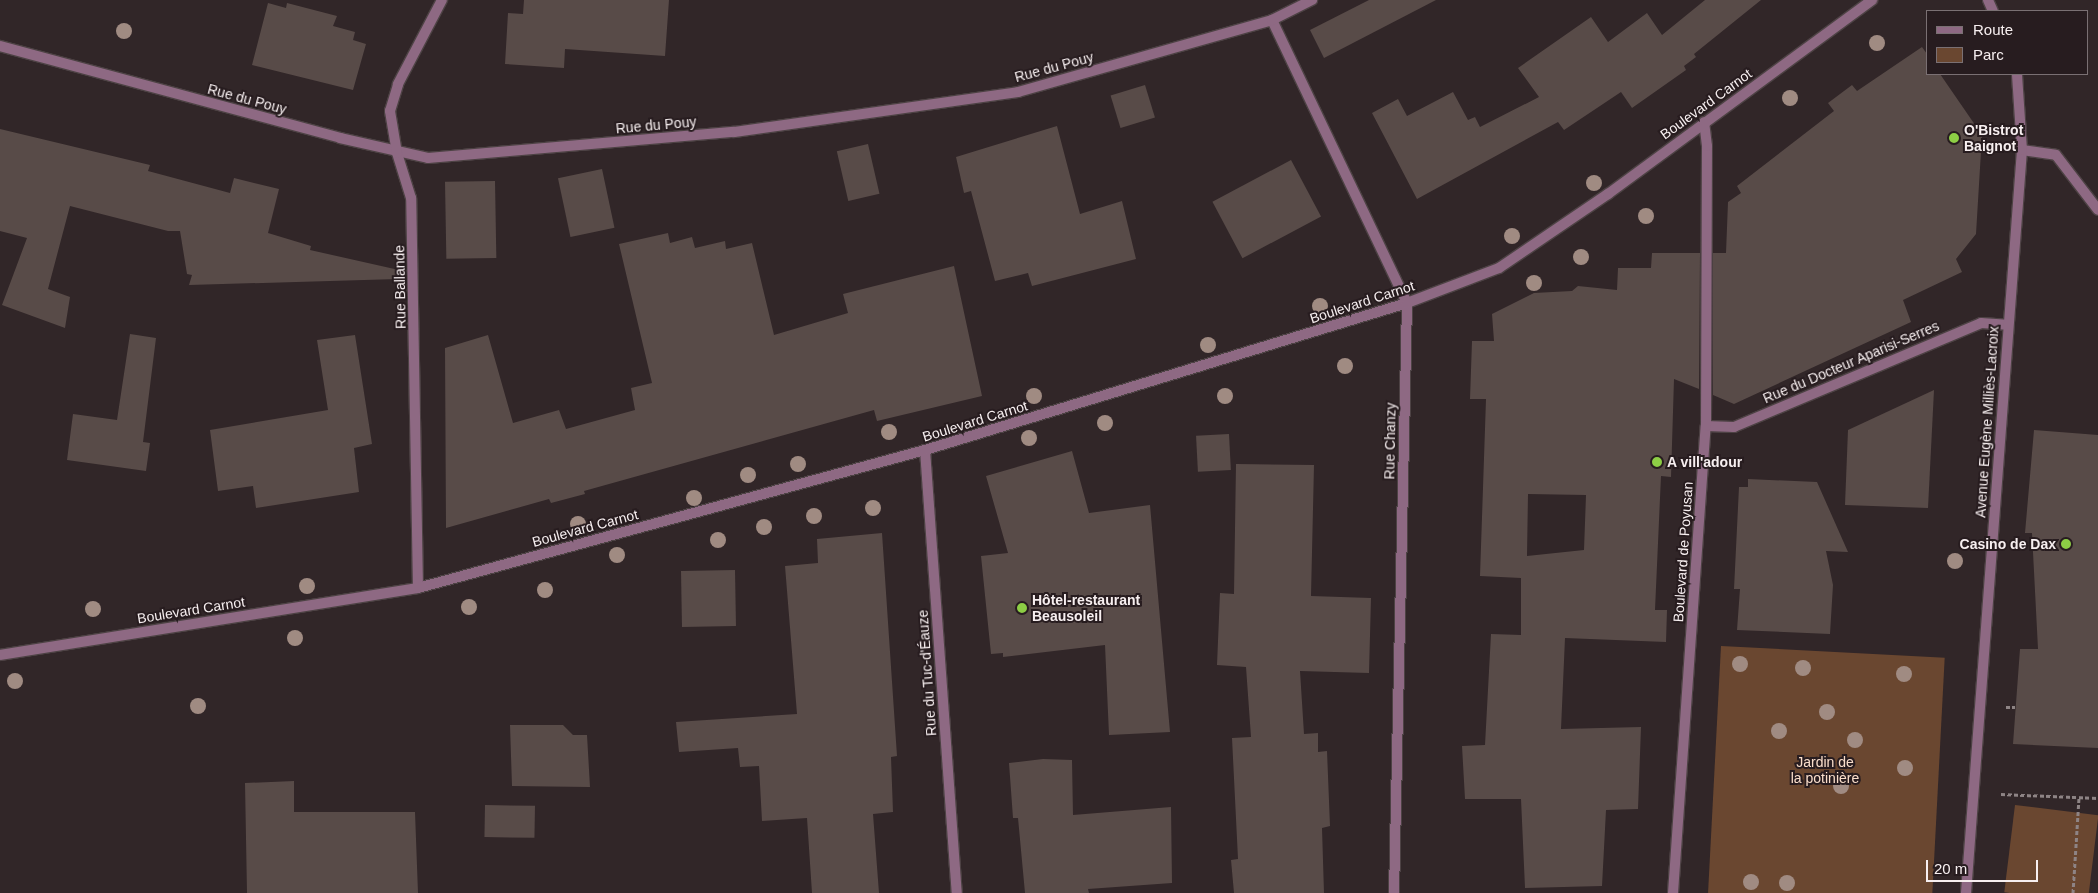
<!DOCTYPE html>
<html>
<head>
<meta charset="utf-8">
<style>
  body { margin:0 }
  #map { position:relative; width:2098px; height:893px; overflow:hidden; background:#312628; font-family:Helvetica,sans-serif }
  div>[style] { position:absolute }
  .green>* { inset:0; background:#6a4730; transform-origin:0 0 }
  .building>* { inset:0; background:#584b48; transform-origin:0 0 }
  .path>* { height:3px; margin-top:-1.5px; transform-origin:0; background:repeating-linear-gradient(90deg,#8e8485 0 4px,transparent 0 6.5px) }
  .roads { filter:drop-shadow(1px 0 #4d4244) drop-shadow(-1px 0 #4d4244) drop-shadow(0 1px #4d4244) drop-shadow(0 -1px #4d4244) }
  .minor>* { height:10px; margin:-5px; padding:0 5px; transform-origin:5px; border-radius:5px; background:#8e6983 }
  .tertiary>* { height:10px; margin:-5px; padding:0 5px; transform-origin:5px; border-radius:5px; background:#8e6983 }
  .trees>* { width:16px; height:16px; margin:-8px; border-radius:50%; background:#a08b82 }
  .dots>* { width:14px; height:14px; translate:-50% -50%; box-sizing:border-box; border:2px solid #271c1f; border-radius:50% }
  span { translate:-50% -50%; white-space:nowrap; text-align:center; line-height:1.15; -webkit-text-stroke:4px #271c1f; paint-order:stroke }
  .street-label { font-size:14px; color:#f7eff0 }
  .poi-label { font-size:14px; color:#f7eff0; font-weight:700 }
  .left { translate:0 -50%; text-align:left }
  .right { translate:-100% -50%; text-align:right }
  .park-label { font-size:14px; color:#fadecb }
  .legend { position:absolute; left:1926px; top:10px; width:162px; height:65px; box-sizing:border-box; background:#271c1f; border:1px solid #7a7073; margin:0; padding:6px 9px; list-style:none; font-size:15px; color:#f7eff0 }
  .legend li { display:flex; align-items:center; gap:10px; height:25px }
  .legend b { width:25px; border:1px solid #7a7073 }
  .scale { position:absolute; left:1926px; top:860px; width:112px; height:22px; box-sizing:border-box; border:2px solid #f7eff0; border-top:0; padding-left:6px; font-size:15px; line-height:18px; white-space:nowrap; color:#f7eff0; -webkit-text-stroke:4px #271c1f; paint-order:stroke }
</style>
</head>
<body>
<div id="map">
  <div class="green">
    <i style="left:1721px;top:646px;width:224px;height:248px;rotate:3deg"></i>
    <i style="left:2015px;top:805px;width:84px;height:88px;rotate:7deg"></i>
  </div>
  <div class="building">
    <i style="clip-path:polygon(524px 0,669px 0,665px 56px,565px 49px,564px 68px,505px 64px,508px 13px,523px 14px)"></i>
    <i style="clip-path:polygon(1369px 0,1436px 0,1324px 58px,1310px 30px)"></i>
    <i style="clip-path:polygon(1705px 0,1761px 0,1694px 54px,1696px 57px,1684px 66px,1686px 70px,1632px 108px,1621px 92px,1564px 130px,1558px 122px,1417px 199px,1372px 113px,1398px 99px,1407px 116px,1453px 92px,1468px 120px,1475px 117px,1480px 127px,1539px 97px,1518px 68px,1591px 17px,1608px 42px,1647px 13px,1662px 35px)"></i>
    <i style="clip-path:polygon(268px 3px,286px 8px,287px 3px,337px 16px,333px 26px,355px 32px,353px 40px,366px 44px,353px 90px,252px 65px)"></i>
    <i style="clip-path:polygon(1922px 47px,1927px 54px,1927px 74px,1940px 74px,1982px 135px,1976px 234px,1956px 259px,1962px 272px,1903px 300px,1911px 322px,1734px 404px,1713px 395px,1713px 253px,1726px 253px,1728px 202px,1741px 193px,1737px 186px,1834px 111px,1828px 103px,1852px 85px,1857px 91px)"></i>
    <i style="left:1145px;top:85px;width:34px;height:36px;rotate:73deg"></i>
    <i style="clip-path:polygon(1057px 126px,1080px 214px,1122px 201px,1136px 259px,1032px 286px,1028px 273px,995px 281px,971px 191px,964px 193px,956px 157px)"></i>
    <i style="clip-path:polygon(0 129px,150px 165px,148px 171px,230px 193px,234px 178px,279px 189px,268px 233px,311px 246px,310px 250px,399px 270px,398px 279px,189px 285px,192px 275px,187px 274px,180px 231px,168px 231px,70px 206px,48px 289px,70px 297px,65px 328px,2px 305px,27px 238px,0 231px)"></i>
    <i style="left:868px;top:144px;width:51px;height:32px;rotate:77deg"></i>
    <i style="left:1291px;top:160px;width:64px;height:89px;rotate:62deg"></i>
    <i style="left:602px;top:169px;width:60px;height:45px;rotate:78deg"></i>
    <i style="left:495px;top:181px;width:77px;height:50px;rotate:89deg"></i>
    <i style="clip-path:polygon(668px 233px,670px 243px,692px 237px,695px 248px,725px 241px,726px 249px,752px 243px,774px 335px,848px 313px,843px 294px,954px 266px,982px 396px,877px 421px,874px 410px,584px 491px,585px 494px,551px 503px,549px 499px,446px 528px,445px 348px,488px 335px,513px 423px,559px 410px,566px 429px,635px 410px,631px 388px,652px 383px,619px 244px)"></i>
    <i style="clip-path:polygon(evenodd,1652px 253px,1700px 253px,1699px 389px,1674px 379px,1671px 477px,1661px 476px,1655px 610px,1667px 610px,1666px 642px,1565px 638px,1561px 729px,1641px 727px,1638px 809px,1606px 810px,1602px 886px,1525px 888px,1521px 799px,1465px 799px,1462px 746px,1485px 745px,1491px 634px,1521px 635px,1521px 578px,1480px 576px,1486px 399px,1470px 399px,1472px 341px,1494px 341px,1492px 314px,1534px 293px,1572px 291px,1578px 286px,1617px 290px,1618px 268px,1651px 268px,1652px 253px,1528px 494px,1586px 495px,1584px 550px,1527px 556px,1528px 494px)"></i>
    <i style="clip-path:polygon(130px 334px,156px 338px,143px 442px,150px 443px,146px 471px,67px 460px,73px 414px,117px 420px)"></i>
    <i style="clip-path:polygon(355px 335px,372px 444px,354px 448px,359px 492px,256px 508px,253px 486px,218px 491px,210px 430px,328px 410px,317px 340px)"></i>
    <i style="clip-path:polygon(1934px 390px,1928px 508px,1845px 505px,1848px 430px)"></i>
    <i style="clip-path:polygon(2034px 430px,2098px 435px,2098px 748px,2013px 744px,2020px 649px,2038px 649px,2032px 533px,2025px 533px)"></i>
    <i style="left:1229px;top:434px;width:36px;height:33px;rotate:87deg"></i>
    <i style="clip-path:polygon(1072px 451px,1089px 513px,1150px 505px,1170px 732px,1109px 735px,1105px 645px,1003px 657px,1003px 653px,991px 654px,981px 556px,1008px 553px,986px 476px)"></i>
    <i style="clip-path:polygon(1236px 464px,1314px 465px,1311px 596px,1371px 598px,1369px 673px,1300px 671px,1304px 734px,1318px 733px,1318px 752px,1327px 751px,1330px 826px,1322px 828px,1324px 893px,1234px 893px,1231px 860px,1238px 859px,1232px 738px,1251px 737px,1246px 667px,1217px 665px,1220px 593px,1234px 594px)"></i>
    <i style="clip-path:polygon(1748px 479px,1817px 482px,1848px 552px,1826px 551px,1833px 585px,1830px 634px,1737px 630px,1740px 589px,1734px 589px,1739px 487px,1748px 487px)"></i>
    <i style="clip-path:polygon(882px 533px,897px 756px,891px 757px,893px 812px,873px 814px,879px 893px,812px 893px,807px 818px,762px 821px,759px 766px,740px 767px,738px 748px,679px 752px,676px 722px,797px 714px,785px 566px,818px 563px,817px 539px)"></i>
    <i style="left:735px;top:570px;width:56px;height:54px;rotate:89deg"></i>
    <i style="clip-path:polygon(510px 725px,563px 725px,573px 735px,587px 735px,590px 787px,512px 786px)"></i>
    <i style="clip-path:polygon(1043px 759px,1072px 760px,1073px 815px,1171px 807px,1172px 883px,1088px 889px,1089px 893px,1025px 893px,1018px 818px,1013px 818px,1009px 763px)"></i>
    <i style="clip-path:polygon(294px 781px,294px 812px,415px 812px,418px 893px,247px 893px,245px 783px)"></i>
    <i style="left:485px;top:805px;width:50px;height:32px;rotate:1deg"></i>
  </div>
  <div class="path">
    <i style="left:2006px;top:707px;width:9px"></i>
    <i style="left:2001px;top:794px;width:97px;rotate:2.4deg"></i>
    <i style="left:2073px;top:893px;width:96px;rotate:-86.4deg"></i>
  </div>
  <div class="roads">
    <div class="minor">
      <i style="left:1272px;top:20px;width:314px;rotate:64.5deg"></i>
      <i style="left:1407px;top:303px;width:590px;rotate:91.26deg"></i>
      <i style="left:0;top:46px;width:352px;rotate:15.1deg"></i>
      <i style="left:340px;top:138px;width:90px;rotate:12.8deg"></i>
      <i style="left:428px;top:158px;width:307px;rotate:-4.9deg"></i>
      <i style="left:734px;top:132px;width:287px;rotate:-8deg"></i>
      <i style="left:1018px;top:92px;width:264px;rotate:-15.8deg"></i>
      <i style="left:1272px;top:20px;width:45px;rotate:-26.6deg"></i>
      <i style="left:2022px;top:150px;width:34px;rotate:8deg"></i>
      <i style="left:2056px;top:155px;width:69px;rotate:52.6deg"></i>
      <i style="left:1706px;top:426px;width:28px;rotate:2deg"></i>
      <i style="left:1734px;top:427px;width:268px;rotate:-22.8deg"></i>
      <i style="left:1981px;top:323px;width:26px;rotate:4deg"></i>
      <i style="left:925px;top:450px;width:444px;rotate:85.9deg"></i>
      <i style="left:418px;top:588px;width:390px;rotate:-91deg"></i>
      <i style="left:411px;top:198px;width:47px;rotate:-107.3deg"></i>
      <i style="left:397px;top:153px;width:43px;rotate:-99.5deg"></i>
      <i style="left:390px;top:111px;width:28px;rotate:-73deg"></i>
      <i style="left:398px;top:84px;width:95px;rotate:-62.4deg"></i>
      <i style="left:1673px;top:893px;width:468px;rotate:-86deg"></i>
      <i style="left:1706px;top:426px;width:280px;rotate:-89.8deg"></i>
      <i style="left:1707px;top:146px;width:24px;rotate:-97deg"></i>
    </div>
    <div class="tertiary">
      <i style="left:1988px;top:0;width:12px;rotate:66deg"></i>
      <i style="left:0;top:655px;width:423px;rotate:-9.1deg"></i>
      <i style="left:418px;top:588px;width:525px;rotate:-15.23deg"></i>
      <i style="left:925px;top:450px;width:504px;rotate:-16.96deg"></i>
      <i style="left:1407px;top:303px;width:98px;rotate:-20.8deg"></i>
      <i style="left:1499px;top:268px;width:132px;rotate:-34.2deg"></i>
      <i style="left:1608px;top:194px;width:328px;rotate:-36.3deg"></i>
      <i style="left:1966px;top:893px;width:745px;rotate:-85.69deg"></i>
      <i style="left:2022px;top:150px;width:76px;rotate:-93.8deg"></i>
    </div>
  </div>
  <div class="trees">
    <i style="left:124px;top:31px"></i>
    <i style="left:1877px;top:43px"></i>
    <i style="left:1790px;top:98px"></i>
    <i style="left:1594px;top:183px"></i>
    <i style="left:1646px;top:216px"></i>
    <i style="left:1512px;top:236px"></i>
    <i style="left:1581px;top:257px"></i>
    <i style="left:1534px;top:283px"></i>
    <i style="left:1320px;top:306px"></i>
    <i style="left:1208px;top:345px"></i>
    <i style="left:1345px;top:366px"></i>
    <i style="left:1034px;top:396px"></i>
    <i style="left:1225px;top:396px"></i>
    <i style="left:1105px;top:423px"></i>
    <i style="left:889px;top:432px"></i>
    <i style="left:1029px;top:438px"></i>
    <i style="left:798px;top:464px"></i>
    <i style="left:748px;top:475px"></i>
    <i style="left:694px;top:498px"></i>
    <i style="left:873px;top:508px"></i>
    <i style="left:814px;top:516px"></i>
    <i style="left:578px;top:524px"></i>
    <i style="left:764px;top:527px"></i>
    <i style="left:718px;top:540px"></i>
    <i style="left:617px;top:555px"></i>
    <i style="left:1955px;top:561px"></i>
    <i style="left:307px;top:586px"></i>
    <i style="left:545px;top:590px"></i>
    <i style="left:469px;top:607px"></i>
    <i style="left:93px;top:609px"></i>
    <i style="left:295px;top:638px"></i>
    <i style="left:1740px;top:664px"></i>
    <i style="left:1803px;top:668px"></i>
    <i style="left:1904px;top:674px"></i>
    <i style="left:15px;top:681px"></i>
    <i style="left:198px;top:706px"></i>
    <i style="left:1827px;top:712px"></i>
    <i style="left:1779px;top:731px"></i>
    <i style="left:1855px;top:740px"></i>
    <i style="left:1905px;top:768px"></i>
    <i style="left:1841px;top:786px"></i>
    <i style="left:1751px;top:882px"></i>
    <i style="left:1787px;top:883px"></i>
  </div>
  <div class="dots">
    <i style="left:1954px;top:138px;background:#8dce45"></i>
    <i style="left:1657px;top:462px;background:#8dce45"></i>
    <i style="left:2066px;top:544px;background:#8dce45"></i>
    <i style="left:1022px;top:608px;background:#8dce45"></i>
  </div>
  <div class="street-label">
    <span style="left:1054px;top:67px;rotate:-15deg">Rue du Pouy</span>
    <span style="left:247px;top:99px;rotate:15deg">Rue du Pouy</span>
    <span style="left:1706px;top:104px;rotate:-36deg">Boulevard Carnot</span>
    <span style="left:656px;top:125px;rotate:-5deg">Rue du Pouy</span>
    <span style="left:400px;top:287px;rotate:-91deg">Rue Ballande</span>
    <span style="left:1362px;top:302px;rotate:-18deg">Boulevard Carnot</span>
    <span style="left:1851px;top:362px;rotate:-23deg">Rue du Docteur Aparisi-Serres</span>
    <span style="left:975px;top:421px;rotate:-17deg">Boulevard Carnot</span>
    <span style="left:1987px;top:422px;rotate:-86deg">Avenue Eugène Milliès-Lacroix</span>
    <span style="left:1390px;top:441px;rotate:-89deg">Rue Chanzy</span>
    <span style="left:585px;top:528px;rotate:-15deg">Boulevard Carnot</span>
    <span style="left:1683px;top:552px;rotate:-86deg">Boulevard de Poyusan</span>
    <span style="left:191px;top:610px;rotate:-9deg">Boulevard Carnot</span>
    <span style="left:927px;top:673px;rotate:-94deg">Rue du Tuc-d'Éauze</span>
  </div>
  <div class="poi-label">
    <span class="left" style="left:1964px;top:138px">O'Bistrot<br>Baignot</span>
    <span class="left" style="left:1667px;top:462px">A vill'adour</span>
    <span class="right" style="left:2056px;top:544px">Casino de Dax</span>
    <span class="left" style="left:1032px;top:608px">Hôtel-restaurant<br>Beausoleil</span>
  </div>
  <div class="park-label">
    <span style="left:1825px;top:770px">Jardin de<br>la potinière</span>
  </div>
  <ul class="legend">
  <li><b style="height:6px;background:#8e6983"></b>Route</li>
  <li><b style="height:14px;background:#6a4730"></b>Parc</li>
  </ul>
  <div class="scale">20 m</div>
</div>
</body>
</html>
